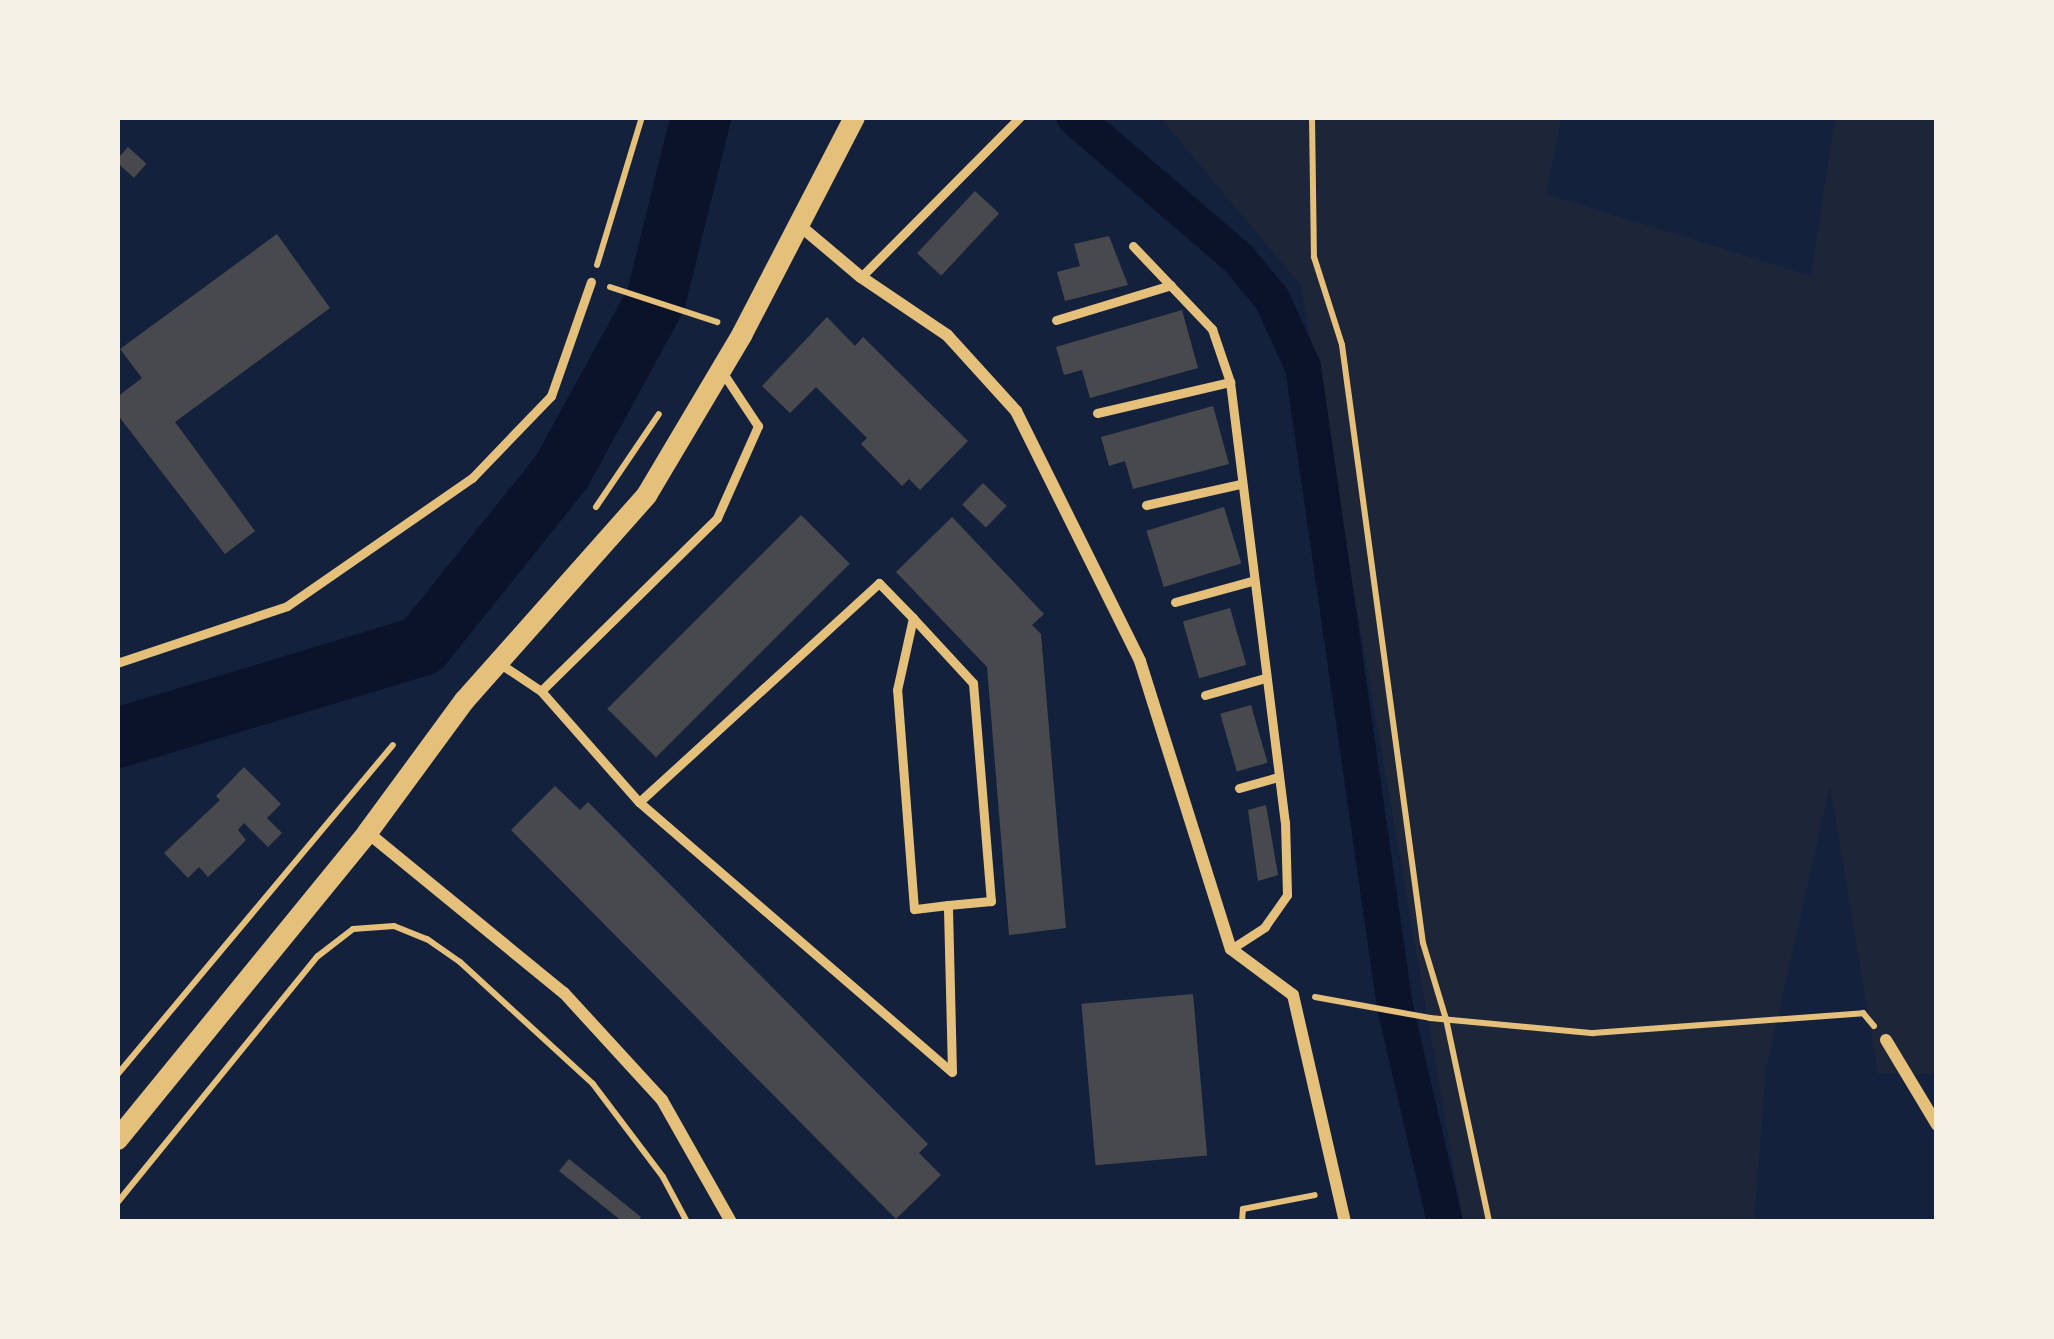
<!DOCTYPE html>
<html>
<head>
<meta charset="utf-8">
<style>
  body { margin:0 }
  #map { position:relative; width:2054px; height:1339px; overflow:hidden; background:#14213d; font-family:"Golos Text",sans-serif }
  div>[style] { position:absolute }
  .green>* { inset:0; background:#1d2539 }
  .canal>* { height:36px; margin:-18px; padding:0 18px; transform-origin:18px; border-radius:18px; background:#0b132b }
  .river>* { height:60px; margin:-30px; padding:0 30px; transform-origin:30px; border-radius:30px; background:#0b132b }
  .building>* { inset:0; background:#48494c; transform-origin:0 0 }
  .path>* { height:6px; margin:-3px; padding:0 3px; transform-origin:3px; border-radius:3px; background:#e5c07b }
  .service>* { height:9px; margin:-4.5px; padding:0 4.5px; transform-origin:4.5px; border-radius:4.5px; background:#e5c07b }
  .minor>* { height:12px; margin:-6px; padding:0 6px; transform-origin:6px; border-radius:6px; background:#e5c07b }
  .tertiary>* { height:21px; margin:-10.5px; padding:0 10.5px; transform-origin:10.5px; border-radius:10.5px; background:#e5c07b }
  span { translate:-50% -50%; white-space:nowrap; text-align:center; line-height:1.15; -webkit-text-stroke:10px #f6f1e7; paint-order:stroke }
  .frame { position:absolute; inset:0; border:120px solid #f6f1e7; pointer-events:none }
</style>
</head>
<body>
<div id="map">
  <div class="green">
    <i style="clip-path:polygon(1160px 117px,1562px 117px,1546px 194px,1811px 276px,1835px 117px,1937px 117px,1937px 1074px,1878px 1074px,1830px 786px,1766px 1070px,1754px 1222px,1463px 1222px,1301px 286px)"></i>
  </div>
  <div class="canal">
    <i style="left:1074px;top:117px;width:218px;rotate:40.7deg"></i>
    <i style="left:1239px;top:259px;width:52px;rotate:50.5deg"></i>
    <i style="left:1272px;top:299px;width:75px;rotate:65.5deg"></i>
    <i style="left:1303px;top:367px;width:647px;rotate:81.82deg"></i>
    <i style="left:1395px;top:1007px;width:221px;rotate:76.9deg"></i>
  </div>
  <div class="river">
    <i style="left:117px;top:738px;width:319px;rotate:-16.8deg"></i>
    <i style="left:422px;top:646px;width:224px;rotate:-51.3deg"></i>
    <i style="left:562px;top:471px;width:196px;rotate:-61.3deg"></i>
    <i style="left:656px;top:299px;width:187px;rotate:-76.1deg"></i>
  </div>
  <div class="building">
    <i style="left:128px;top:147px;width:25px;height:19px;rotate:42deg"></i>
    <i style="left:975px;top:191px;width:33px;height:85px;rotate:43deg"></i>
    <i style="clip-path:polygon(277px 234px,330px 308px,175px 422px,255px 531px,225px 554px,117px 414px,117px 397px,142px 378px,120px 349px)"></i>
    <i style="clip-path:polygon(1109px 236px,1128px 285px,1065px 301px,1057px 272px,1080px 266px,1074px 244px)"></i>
    <i style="clip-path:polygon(1182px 310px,1198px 368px,1090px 398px,1082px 370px,1064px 375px,1056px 347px)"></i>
    <i style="clip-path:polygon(827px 317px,855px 346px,863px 337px,968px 441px,920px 490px,909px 479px,902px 486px,861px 444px,867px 438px,816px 387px,790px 413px,762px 386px)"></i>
    <i style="clip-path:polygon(1213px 406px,1229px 464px,1133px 489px,1125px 461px,1109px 466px,1101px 437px)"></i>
    <i style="left:983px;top:483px;width:33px;height:30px;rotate:44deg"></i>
    <i style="left:1224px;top:507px;width:59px;height:81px;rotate:73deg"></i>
    <i style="left:801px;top:515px;width:69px;height:274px;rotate:45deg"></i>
    <i style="clip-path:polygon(952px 517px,1044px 614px,1032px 625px,1041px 634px,1066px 928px,1009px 935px,987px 667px,896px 572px)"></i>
    <i style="left:1230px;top:608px;width:59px;height:49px;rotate:74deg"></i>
    <i style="left:1251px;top:705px;width:60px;height:32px;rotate:74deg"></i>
    <i style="clip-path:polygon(244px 767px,281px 804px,267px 818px,282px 833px,268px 847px,244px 823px,238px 830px,246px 840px,227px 859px,208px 877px,199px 867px,188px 878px,164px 853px,220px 800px,216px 796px)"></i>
    <i style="clip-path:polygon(555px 786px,580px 810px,588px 802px,928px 1144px,919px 1153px,941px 1175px,896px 1219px,511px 830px)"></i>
    <i style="clip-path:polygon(1266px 805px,1278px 875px,1258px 881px,1248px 810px)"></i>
    <i style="left:1193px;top:994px;width:162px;height:112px;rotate:85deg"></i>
    <i style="clip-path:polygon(569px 1159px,641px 1217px,638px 1222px,623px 1222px,559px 1171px)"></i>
  </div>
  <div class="path">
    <i style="left:1312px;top:117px;width:140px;rotate:89.2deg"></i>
    <i style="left:1314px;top:257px;width:92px;rotate:72.3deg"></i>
    <i style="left:1342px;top:345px;width:603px;rotate:82.29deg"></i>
    <i style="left:1423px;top:943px;width:79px;rotate:73.2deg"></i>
    <i style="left:1446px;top:1019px;width:208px;rotate:78deg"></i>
    <i style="left:597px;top:265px;width:155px;rotate:-73.1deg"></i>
    <i style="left:610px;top:287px;width:113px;rotate:18.1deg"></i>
    <i style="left:596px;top:507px;width:112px;rotate:-55.9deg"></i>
    <i style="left:1315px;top:997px;width:117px;rotate:10.3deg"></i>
    <i style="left:1430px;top:1018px;width:164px;rotate:5.3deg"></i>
    <i style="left:1593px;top:1033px;width:271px;rotate:-4.2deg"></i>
    <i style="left:1863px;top:1013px;width:17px;rotate:50deg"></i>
    <i style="left:117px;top:1075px;width:430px;rotate:-50.1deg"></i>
    <i style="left:117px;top:1203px;width:318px;rotate:-50.9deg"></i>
    <i style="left:318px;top:956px;width:44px;rotate:-37.6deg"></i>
    <i style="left:353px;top:929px;width:41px;rotate:-4.2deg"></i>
    <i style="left:394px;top:926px;width:35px;rotate:22deg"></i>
    <i style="left:427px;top:939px;width:40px;rotate:34.9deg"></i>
    <i style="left:460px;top:962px;width:180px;rotate:42.5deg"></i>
    <i style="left:593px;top:1084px;width:116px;rotate:53deg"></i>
    <i style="left:663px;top:1177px;width:51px;rotate:61.9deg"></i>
    <i style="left:1242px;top:1222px;width:13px;rotate:-86deg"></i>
    <i style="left:1243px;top:1209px;width:73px;rotate:-11deg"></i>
  </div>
  <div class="service">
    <i style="left:1133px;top:246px;width:115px;rotate:46.4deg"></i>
    <i style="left:1212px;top:329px;width:56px;rotate:71.2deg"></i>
    <i style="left:1230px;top:382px;width:443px;rotate:82.9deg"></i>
    <i style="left:1285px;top:822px;width:73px;rotate:88.4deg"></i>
    <i style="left:1287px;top:895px;width:39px;rotate:125deg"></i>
    <i style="left:1265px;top:927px;width:40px;rotate:147.1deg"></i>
    <i style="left:861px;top:277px;width:226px;rotate:-45.2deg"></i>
    <i style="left:1056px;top:320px;width:120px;rotate:-16.9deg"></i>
    <i style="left:1097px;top:413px;width:137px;rotate:-13.1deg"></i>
    <i style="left:1146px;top:505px;width:96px;rotate:-12.6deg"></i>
    <i style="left:1175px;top:602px;width:80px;rotate:-15.3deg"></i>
    <i style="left:913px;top:618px;width:88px;rotate:47.3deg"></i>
    <i style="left:973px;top:683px;width:219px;rotate:85.3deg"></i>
    <i style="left:991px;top:901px;width:43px;rotate:174.7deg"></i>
    <i style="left:117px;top:663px;width:179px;rotate:-18.5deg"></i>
    <i style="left:287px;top:606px;width:225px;rotate:-34.7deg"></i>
    <i style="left:472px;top:478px;width:114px;rotate:-46.1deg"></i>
    <i style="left:551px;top:396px;width:121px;rotate:-70.7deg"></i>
    <i style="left:499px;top:663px;width:50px;rotate:33.7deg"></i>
    <i style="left:541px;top:691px;width:247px;rotate:-44.5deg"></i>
    <i style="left:717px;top:518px;width:101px;rotate:-66deg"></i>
    <i style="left:758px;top:426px;width:67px;rotate:-123.5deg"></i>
    <i style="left:541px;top:691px;width:148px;rotate:48.6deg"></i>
    <i style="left:639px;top:802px;width:413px;rotate:40.8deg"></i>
    <i style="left:952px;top:1072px;width:167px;rotate:-91.4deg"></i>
    <i style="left:948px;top:905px;width:34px;rotate:173deg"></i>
    <i style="left:914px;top:909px;width:220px;rotate:-94.4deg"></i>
    <i style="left:897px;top:690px;width:74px;rotate:-77.5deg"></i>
    <i style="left:913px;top:618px;width:49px;rotate:-134.2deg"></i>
    <i style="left:879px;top:583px;width:325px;rotate:137.6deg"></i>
    <i style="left:1205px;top:695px;width:62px;rotate:-15.8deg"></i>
    <i style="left:1239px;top:788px;width:41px;rotate:-15.8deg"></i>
  </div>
  <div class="minor">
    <i style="left:798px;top:224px;width:82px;rotate:40.1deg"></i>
    <i style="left:861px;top:277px;width:104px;rotate:34deg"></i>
    <i style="left:947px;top:335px;width:103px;rotate:47.8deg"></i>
    <i style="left:1016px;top:411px;width:279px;rotate:63.6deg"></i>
    <i style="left:1140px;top:661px;width:302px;rotate:72.5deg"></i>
    <i style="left:1231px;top:949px;width:77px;rotate:36.6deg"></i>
    <i style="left:1293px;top:995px;width:233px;rotate:77.1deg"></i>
    <i style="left:367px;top:832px;width:254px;rotate:39.3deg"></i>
    <i style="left:564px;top:993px;width:145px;rotate:47.5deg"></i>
    <i style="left:662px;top:1100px;width:140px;rotate:60.5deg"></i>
    <i style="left:1886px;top:1040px;width:99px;rotate:59deg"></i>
  </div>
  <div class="tertiary">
    <i style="left:117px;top:1139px;width:396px;rotate:-50.8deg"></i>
    <i style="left:367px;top:832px;width:164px;rotate:-53.7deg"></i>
    <i style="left:464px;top:700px;width:274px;rotate:-48.4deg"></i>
    <i style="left:646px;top:495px;width:188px;rotate:-59.3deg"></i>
    <i style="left:742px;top:333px;width:243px;rotate:-62.6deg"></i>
  </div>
  <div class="frame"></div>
</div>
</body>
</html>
